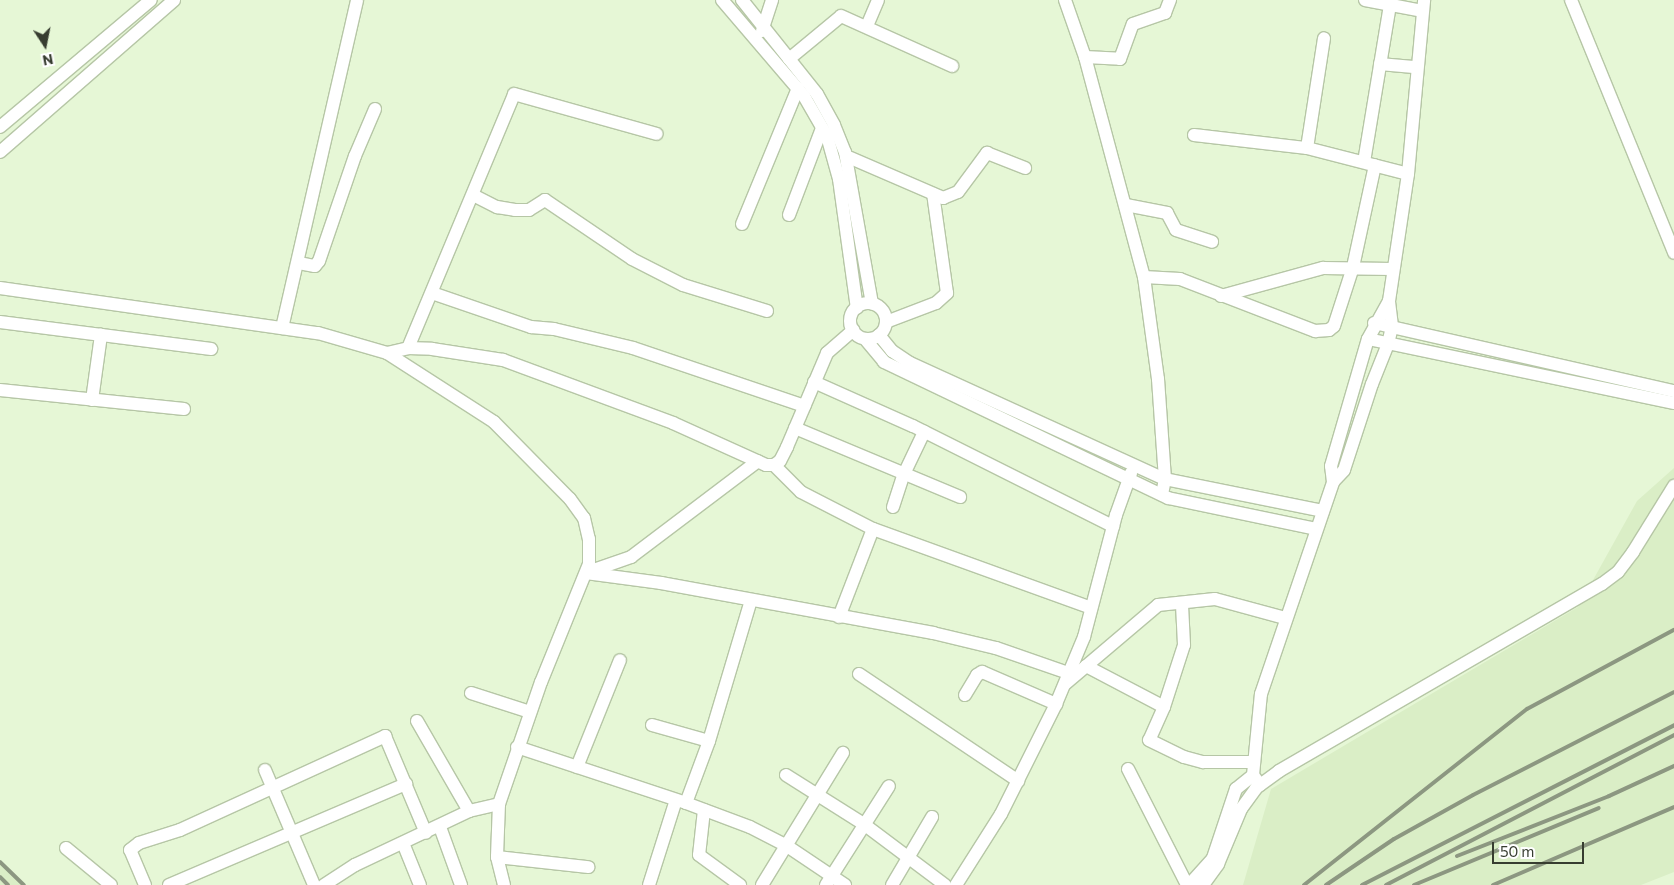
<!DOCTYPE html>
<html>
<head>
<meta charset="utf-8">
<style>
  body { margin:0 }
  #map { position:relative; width:1674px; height:885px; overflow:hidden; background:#e6f7d6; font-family:Commissioner,sans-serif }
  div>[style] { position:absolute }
  .built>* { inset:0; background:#daeec6 }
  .roads { filter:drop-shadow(1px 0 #b6c6a6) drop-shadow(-1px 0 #b6c6a6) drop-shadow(0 1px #b6c6a6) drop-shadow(0 -1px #b6c6a6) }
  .minor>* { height:12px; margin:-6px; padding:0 6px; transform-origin:6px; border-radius:6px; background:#fff }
  .minor>.ring { margin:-6px; padding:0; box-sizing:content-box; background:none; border:12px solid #fff; border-radius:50% }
  .rail>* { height:4px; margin:-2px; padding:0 2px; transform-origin:2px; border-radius:2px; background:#8c9781 }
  span { translate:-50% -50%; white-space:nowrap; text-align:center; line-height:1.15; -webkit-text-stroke:4px #fff; paint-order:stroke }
  .north { position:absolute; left:20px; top:20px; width:50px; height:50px; -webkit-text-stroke:4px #fff; paint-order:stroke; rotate:169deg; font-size:14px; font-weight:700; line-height:20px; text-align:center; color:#373d30 }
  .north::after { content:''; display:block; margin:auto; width:18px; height:22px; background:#373d30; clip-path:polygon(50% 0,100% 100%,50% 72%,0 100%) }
  .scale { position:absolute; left:1492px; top:842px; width:92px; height:22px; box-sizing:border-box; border:2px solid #373d30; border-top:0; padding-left:6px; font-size:15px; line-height:18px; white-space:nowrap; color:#373d30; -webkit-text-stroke:4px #fff; paint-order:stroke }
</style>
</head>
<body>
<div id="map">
  <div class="built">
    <i style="clip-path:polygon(1674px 468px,1674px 872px,1641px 885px,1243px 885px,1271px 789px,1578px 607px,1637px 501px)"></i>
    <i style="clip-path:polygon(0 862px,22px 885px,0 885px)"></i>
  </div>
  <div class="roads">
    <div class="minor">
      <i style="left:722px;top:0;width:126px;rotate:49.5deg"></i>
      <i style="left:804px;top:96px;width:46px;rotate:60.1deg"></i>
      <i style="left:827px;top:136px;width:45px;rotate:74.4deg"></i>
      <i style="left:839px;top:179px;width:130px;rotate:82.1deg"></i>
      <i style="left:742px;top:0;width:120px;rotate:51.4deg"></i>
      <i style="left:817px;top:94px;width:35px;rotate:61deg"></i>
      <i style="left:834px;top:125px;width:29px;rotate:68deg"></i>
      <i style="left:845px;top:152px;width:154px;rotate:79.9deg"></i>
      <i style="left:1065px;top:0;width:60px;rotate:70.7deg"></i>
      <i style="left:1085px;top:57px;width:228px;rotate:75deg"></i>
      <i style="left:1144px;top:277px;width:103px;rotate:82.2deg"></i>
      <i style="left:1158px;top:379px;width:100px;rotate:86deg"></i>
      <i style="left:1165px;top:479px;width:16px;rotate:101deg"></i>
      <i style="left:1365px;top:0;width:58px;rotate:10.9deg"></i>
      <i style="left:1571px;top:0;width:273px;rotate:67.8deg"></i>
      <i style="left:867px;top:26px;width:28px;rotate:-67deg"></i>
      <i style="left:762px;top:31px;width:33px;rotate:-72deg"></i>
      <i style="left:1085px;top:57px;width:35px;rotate:3deg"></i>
      <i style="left:1120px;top:59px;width:37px;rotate:-70deg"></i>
      <i style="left:1133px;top:24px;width:34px;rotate:-19deg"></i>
      <i style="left:1165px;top:13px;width:14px;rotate:-69deg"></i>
      <i style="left:789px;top:59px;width:67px;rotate:-39.6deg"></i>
      <i style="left:841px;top:16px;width:122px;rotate:24.2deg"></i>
      <i style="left:1380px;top:64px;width:36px;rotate:5deg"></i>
      <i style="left:0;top:127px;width:197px;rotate:-40.1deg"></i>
      <i style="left:1194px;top:135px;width:114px;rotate:6.6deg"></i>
      <i style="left:1307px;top:148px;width:104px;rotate:14.4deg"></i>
      <i style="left:1307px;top:148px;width:111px;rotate:-81.2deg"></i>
      <i style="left:0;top:152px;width:231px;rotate:-41.1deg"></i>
      <i style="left:846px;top:156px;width:106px;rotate:23.4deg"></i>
      <i style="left:943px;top:198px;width:16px;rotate:-22deg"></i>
      <i style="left:958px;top:192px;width:49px;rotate:-53.4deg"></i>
      <i style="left:987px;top:153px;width:41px;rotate:21.5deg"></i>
      <i style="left:1364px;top:162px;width:159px;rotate:-80.6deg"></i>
      <i style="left:473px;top:195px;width:27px;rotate:27deg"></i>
      <i style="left:497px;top:207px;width:18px;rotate:9deg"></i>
      <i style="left:515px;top:210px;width:14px"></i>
      <i style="left:529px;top:210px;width:19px;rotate:-32deg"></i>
      <i style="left:545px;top:200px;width:105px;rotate:34.1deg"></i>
      <i style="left:632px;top:259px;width:57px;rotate:27deg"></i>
      <i style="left:683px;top:285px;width:88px;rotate:17.2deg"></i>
      <i style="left:1126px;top:205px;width:42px;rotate:11deg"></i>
      <i style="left:1167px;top:213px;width:19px;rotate:62deg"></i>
      <i style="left:1176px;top:230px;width:38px;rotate:18deg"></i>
      <i style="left:789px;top:215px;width:93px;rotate:-69.2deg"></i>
      <i style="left:742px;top:224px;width:147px;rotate:-67.6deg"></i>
      <i style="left:299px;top:263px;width:16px;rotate:11deg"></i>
      <i style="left:315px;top:266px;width:6px;rotate:-51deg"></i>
      <i style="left:319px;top:261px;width:111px;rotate:-71.1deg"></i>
      <i style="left:355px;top:156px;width:51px;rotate:-66.9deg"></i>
      <i style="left:1144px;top:277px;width:36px;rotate:3deg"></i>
      <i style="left:1180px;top:279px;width:145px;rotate:21.1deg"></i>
      <i style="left:1315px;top:331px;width:14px;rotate:-4deg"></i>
      <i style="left:1329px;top:330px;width:6px;rotate:-39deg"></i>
      <i style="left:1334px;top:326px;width:62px;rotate:-72.1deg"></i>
      <i style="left:1353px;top:267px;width:104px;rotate:-77.8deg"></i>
      <i style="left:0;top:288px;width:321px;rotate:8.1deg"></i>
      <i style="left:318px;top:333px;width:72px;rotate:16.2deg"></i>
      <i style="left:387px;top:353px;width:127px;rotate:32.8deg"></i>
      <i style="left:494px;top:422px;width:108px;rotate:45.4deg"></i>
      <i style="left:570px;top:499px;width:24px;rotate:54deg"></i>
      <i style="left:584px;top:518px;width:22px;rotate:77deg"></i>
      <i style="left:589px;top:539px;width:25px;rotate:90deg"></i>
      <i style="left:589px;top:564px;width:127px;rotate:112.1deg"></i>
      <i style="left:541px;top:682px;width:129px;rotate:109deg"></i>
      <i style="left:499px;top:804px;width:53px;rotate:92.2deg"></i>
      <i style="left:497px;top:857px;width:29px;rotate:76deg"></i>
      <i style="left:432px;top:293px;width:105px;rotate:19deg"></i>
      <i style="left:531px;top:327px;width:23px;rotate:5deg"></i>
      <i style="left:554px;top:329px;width:81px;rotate:13.5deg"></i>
      <i style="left:633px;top:348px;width:181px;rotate:18.7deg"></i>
      <i style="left:1221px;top:296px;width:106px;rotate:-15.4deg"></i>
      <i style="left:1323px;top:268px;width:69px;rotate:0.8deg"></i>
      <i class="ring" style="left:850px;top:303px;width:24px;height:24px"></i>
      <i style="left:0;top:322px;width:213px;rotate:7.3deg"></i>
      <i style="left:886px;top:322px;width:53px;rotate:-20.8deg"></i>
      <i style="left:936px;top:303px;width:15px;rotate:-42deg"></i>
      <i style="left:947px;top:293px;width:100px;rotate:-98deg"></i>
      <i style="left:1374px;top:323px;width:308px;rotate:12.8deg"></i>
      <i style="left:282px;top:328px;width:336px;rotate:-77.1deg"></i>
      <i style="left:879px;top:335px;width:21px;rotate:51deg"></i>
      <i style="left:892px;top:351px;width:22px;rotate:34deg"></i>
      <i style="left:910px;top:363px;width:280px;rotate:24.5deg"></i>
      <i style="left:1165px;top:479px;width:161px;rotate:11.4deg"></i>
      <i style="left:865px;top:339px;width:30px;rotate:50deg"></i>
      <i style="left:884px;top:362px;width:315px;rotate:25.6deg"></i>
      <i style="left:1168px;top:498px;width:151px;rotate:11.8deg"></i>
      <i style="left:1368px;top:339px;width:313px;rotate:11.8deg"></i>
      <i style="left:408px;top:348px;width:275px;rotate:-67.3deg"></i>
      <i style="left:514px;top:94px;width:148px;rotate:15.6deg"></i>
      <i style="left:387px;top:353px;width:22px;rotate:-13deg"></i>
      <i style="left:408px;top:348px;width:24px;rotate:2deg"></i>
      <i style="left:432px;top:349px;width:72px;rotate:8.8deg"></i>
      <i style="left:503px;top:360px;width:181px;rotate:20.3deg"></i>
      <i style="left:673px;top:423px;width:102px;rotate:24.3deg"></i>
      <i style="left:766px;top:465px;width:8px"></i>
      <i style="left:774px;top:465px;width:7px;rotate:-34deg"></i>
      <i style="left:780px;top:461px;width:16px;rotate:-63deg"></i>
      <i style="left:787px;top:447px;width:102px;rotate:-66.9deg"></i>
      <i style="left:827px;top:353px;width:35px;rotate:-41deg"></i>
      <i style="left:814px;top:382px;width:108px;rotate:24deg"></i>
      <i style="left:913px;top:426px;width:224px;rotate:26.6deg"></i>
      <i style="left:0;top:390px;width:185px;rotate:5.9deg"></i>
      <i style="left:92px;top:400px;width:66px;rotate:-82.1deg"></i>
      <i style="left:795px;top:428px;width:179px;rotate:22.7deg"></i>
      <i style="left:774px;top:465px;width:38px;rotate:45deg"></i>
      <i style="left:801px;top:492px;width:81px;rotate:27.2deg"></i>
      <i style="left:873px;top:529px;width:232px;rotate:19.9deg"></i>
      <i style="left:1333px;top:482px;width:16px;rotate:-97deg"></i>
      <i style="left:1331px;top:466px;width:132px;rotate:-73.8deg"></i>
      <i style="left:1368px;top:339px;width:43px;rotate:-61.1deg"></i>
      <i style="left:893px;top:507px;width:35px;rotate:-72deg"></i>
      <i style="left:904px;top:474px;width:47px;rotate:-64.5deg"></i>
      <i style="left:588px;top:572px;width:46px;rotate:-19.2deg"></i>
      <i style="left:631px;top:557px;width:159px;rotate:-37.1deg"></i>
      <i style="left:586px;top:573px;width:76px;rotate:7.6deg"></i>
      <i style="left:661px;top:583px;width:277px;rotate:10.4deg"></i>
      <i style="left:933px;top:633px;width:65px;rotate:13.4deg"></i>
      <i style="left:996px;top:648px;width:76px;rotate:19.1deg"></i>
      <i style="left:1182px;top:605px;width:40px;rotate:87.1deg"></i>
      <i style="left:1184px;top:645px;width:65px;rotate:107.9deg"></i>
      <i style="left:1164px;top:707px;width:36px;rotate:114deg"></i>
      <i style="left:1149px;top:740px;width:39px;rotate:26deg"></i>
      <i style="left:1184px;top:757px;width:20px;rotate:15deg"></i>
      <i style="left:1203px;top:762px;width:51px"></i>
      <i style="left:839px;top:617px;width:94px;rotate:-68.9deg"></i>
      <i style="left:1086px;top:666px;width:88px;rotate:27.7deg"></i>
      <i style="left:859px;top:674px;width:192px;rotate:33.9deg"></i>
      <i style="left:1065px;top:684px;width:122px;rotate:-40.3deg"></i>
      <i style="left:1158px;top:605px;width:57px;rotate:-6deg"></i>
      <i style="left:1215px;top:599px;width:73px;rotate:15.2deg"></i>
      <i style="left:471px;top:693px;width:62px;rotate:17.9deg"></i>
      <i style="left:965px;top:695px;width:23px;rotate:-59deg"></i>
      <i style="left:977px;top:675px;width:6px;rotate:-31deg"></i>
      <i style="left:982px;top:672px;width:81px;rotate:23.4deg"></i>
      <i style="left:417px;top:721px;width:104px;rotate:60deg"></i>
      <i style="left:652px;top:725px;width:59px;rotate:15.7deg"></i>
      <i style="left:517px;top:747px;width:178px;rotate:18.3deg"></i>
      <i style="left:686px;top:803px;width:68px;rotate:20.6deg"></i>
      <i style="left:750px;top:827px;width:42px;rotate:27.2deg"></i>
      <i style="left:787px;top:846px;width:70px;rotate:33.9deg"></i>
      <i style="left:577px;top:767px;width:115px;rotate:-68.1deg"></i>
      <i style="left:1128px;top:769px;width:130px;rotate:63deg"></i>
      <i style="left:265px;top:770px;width:125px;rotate:66.9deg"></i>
      <i style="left:786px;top:775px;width:93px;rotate:32.3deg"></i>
      <i style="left:865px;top:825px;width:100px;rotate:36.9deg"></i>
      <i style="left:1260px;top:785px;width:12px;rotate:-125deg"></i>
      <i style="left:1253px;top:775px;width:81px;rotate:-84.4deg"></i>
      <i style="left:1261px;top:694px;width:224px;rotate:-71.2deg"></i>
      <i style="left:1333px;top:482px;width:16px;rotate:-47deg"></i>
      <i style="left:1344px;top:470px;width:90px;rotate:-72deg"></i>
      <i style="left:1372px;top:384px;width:43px;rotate:-68.2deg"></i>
      <i style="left:1388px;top:344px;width:18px;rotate:-77deg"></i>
      <i style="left:1392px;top:326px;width:25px;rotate:-97deg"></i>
      <i style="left:1389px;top:301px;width:128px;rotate:-81.5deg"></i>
      <i style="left:1408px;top:174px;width:175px;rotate:-84.7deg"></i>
      <i style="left:686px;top:803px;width:66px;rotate:-69.6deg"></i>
      <i style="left:709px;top:741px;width:147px;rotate:-73.4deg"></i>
      <i style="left:704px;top:810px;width:45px;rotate:96.3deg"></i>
      <i style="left:699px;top:855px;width:51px;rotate:36.2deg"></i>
      <i style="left:440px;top:827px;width:62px;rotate:70.1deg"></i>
      <i style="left:403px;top:843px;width:45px;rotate:68deg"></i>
      <i style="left:66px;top:848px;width:58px;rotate:39.4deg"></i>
      <i style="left:497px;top:857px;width:92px;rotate:6.3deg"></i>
      <i style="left:145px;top:885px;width:38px;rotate:-113deg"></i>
      <i style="left:130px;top:850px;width:11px;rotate:-38deg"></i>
      <i style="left:139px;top:843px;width:43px;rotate:-17.6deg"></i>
      <i style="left:180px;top:830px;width:226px;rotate:-24.6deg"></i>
      <i style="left:385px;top:736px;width:105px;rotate:67.1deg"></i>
      <i style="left:169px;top:885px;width:258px;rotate:-23.1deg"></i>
      <i style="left:324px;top:885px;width:37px;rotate:-33deg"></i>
      <i style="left:355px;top:865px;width:126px;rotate:-25.3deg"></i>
      <i style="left:469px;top:811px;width:31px;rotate:-13deg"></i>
      <i style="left:649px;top:885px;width:89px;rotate:-72.4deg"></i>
      <i style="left:762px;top:885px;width:155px;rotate:-58.5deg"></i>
      <i style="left:826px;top:885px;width:117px;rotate:-57.5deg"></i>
      <i style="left:892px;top:885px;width:79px;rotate:-59.5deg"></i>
      <i style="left:956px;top:885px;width:84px;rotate:-57.6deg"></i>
      <i style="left:1001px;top:814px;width:123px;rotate:-63.4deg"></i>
      <i style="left:1056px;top:704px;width:73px;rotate:-67.3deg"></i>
      <i style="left:1084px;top:637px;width:126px;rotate:-75.3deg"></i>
      <i style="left:1116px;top:515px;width:45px;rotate:-70.3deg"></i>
      <i style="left:1189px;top:885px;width:36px;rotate:-48deg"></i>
      <i style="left:1213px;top:858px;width:73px;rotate:-71.6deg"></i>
      <i style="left:1236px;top:789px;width:22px;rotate:-39deg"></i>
      <i style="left:1203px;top:885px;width:26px;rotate:-54deg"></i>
      <i style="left:1218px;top:864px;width:60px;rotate:-67.3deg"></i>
      <i style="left:1241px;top:809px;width:26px;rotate:-54deg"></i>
      <i style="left:1256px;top:788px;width:29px;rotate:-36deg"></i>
      <i style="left:1279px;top:771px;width:373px;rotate:-30.1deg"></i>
      <i style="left:1602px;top:584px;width:20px;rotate:-37deg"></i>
      <i style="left:1618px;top:572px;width:25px;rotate:-53deg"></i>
      <i style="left:1633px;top:552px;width:78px;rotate:-58.2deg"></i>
    </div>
  </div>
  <div class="rail">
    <i style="left:1457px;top:856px;width:163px;rotate:-21.5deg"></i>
    <i style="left:1609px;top:796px;width:72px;rotate:-24.8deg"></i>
    <i style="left:0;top:862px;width:33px;rotate:44deg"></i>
    <i style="left:0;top:877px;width:11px;rotate:45deg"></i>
    <i style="left:1304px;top:885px;width:284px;rotate:-38.3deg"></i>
    <i style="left:1527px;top:709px;width:167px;rotate:-28.3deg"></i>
    <i style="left:1326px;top:885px;width:82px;rotate:-34.1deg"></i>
    <i style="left:1394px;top:839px;width:90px;rotate:-29.1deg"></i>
    <i style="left:1473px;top:795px;width:226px;rotate:-27.1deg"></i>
    <i style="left:1362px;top:885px;width:351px;rotate:-27.1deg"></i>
    <i style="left:1386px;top:885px;width:325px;rotate:-27.5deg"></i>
    <i style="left:1414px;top:885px;width:200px;rotate:-22.6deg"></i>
    <i style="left:1493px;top:885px;width:197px;rotate:-23.3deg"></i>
  </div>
  <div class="north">N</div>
  <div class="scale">50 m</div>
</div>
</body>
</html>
